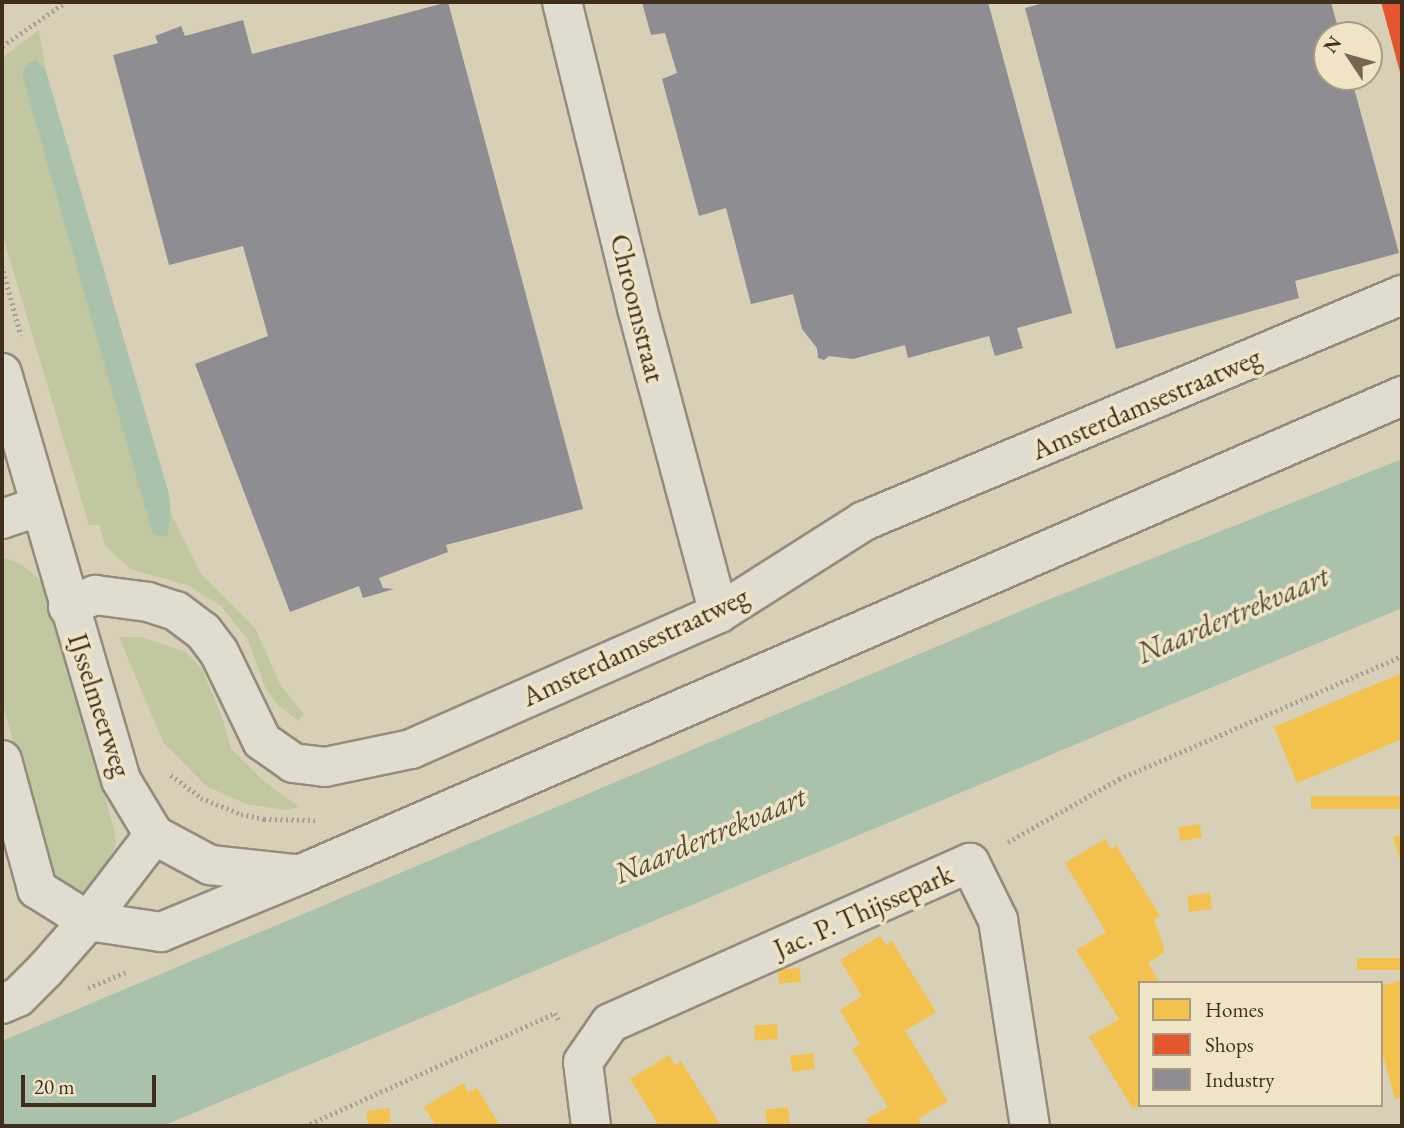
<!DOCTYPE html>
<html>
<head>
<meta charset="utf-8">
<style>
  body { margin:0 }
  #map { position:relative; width:1404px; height:1128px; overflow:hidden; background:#d8d0b6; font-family:"EB Garamond",serif }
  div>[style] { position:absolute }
  .green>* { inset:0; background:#c1c79f }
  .water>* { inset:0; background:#aac1ac }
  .homes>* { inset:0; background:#f2c14e; transform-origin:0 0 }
  .shops>* { inset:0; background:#e4572e }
  .industry>* { inset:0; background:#8d8d92 }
  .path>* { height:4.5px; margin-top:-2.25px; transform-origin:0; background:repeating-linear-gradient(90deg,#a5a095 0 2px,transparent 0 5.5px) }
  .roads { filter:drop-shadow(2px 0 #938c7c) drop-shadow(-2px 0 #938c7c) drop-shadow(0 2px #938c7c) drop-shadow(0 -2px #938c7c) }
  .minor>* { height:38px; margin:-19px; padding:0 19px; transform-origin:19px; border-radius:19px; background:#e0dccf }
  span { translate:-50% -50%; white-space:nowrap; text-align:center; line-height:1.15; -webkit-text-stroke:7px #efe5c6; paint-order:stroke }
  .street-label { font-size:28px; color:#3f2e1b }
  .water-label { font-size:30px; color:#514a37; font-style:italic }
  .frame { position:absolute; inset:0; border:4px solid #3f2e1b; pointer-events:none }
  .legend { position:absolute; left:1138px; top:981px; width:245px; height:126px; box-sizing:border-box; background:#efe5c6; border:2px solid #a99c82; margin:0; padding:9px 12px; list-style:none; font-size:21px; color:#3f2e1b }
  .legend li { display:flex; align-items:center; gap:14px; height:35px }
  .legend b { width:35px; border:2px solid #a99c82 }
  .north { position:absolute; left:1313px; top:21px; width:70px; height:70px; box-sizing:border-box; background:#efe5c6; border:2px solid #a99c82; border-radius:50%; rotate:306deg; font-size:19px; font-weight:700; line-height:28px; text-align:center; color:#3f2e1b }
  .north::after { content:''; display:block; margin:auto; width:24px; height:32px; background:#756751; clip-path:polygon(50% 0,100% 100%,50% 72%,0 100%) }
  .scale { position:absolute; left:21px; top:1075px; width:135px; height:32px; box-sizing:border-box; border:4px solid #3f2e1b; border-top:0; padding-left:9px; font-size:21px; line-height:24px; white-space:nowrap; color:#3f2e1b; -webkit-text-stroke:5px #efe5c6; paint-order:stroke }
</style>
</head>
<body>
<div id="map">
  <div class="green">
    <i style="clip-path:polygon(39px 30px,45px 68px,35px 60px,151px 528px,168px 533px,171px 514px,201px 574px,255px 628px,281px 686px,304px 714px,298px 721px,277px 704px,265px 687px,248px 640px,221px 606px,187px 585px,130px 569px,105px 545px,99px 525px,89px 525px,2px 233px,2px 58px)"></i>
    <i style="clip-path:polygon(4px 558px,20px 563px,41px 581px,50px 600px,114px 829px,116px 843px,108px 864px,80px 898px,58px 879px,45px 856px,2px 701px)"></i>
    <i style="clip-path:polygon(119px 637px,141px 637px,186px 652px,202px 669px,223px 720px,231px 749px,263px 781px,300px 807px,286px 810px,246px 804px,206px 786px,163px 742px)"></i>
  </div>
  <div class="water">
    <i style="clip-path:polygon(35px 60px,45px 68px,169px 494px,171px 514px,168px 533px,165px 537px,154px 534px,151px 528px,22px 74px,27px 64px)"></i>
    <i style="clip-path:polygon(1402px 459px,1402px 608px,163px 1126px,2px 1126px,2px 1041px,1035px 605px)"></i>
  </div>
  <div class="homes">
    <i style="clip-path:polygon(1402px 673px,1402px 739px,1297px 783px,1274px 727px)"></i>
    <i style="left:1402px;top:796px;width:13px;height:91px;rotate:90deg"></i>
    <i style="left:1200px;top:824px;width:14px;height:22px;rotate:82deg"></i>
    <i style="clip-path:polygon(1402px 834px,1402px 856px,1399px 857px,1393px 837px)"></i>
    <i style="clip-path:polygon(1105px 839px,1111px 849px,1116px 845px,1160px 916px,1154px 920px,1163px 944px,1164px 953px,1148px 963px,1160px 983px,1140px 983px,1140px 1105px,1133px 1109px,1089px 1037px,1119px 1019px,1076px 950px,1106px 932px,1065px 863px)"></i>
    <i style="left:1210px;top:893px;width:16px;height:23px;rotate:83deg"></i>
    <i style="clip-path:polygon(880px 936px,886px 945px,892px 941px,936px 1012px,905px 1031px,948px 1101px,918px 1119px,922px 1126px,870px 1126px,866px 1119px,888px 1107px,852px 1049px,860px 1044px,840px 1010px,862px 996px,840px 960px)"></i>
    <i style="left:1402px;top:958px;width:12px;height:45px;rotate:90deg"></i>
    <i style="left:800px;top:968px;width:14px;height:22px;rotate:86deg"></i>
    <i style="clip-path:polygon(1402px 980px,1402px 1097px,1395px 1099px,1381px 1048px,1381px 986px)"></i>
    <i style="left:777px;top:1024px;width:15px;height:23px;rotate:86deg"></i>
    <i style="left:813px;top:1053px;width:16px;height:23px;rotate:83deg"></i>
    <i style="clip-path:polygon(669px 1055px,675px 1065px,681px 1061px,721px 1126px,659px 1126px,630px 1079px)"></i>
    <i style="clip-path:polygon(463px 1083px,469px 1092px,477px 1088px,500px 1126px,436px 1126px,424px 1107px)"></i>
    <i style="left:788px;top:1107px;width:16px;height:23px;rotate:83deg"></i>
    <i style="left:389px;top:1108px;width:15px;height:23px;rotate:82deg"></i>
  </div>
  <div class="shops">
    <i style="clip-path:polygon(1381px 2px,1402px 2px,1402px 76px,1401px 76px)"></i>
  </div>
  <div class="industry">
    <i style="clip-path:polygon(448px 2px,583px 509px,446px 545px,448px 552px,379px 578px,383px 588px,394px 589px,363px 598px,359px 586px,290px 612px,195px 364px,268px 336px,243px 246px,169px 265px,113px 55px,158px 43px,155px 36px,181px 26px,185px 36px,243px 20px,252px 54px)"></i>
    <i style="clip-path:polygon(642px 2px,988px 2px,1072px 313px,1017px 328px,1023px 348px,995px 356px,989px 336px,908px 358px,905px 345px,853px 359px,829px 356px,824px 360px,818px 358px,817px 348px,802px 329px,793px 294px,751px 304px,726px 208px,699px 216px,662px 79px,677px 73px,665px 33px,651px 35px)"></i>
    <i style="clip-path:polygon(1047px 2px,1331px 2px,1340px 35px,1327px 35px,1327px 77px,1351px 77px,1399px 253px,1295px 281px,1299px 298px,1116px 349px,1025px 8px)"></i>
  </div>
  <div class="path">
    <i style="left:2px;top:46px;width:78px;rotate:-34.5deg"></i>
    <i style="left:2px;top:266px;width:72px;rotate:74.6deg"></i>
    <i style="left:171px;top:775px;width:38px;rotate:37deg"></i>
    <i style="left:201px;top:798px;width:43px;rotate:21.8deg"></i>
    <i style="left:241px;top:814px;width:24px;rotate:12deg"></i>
    <i style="left:264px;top:819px;width:51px;rotate:1.1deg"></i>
    <i style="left:1008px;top:842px;width:128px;rotate:-29.6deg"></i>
    <i style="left:1119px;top:779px;width:309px;rotate:-23.5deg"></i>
    <i style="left:88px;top:988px;width:43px;rotate:-23deg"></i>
    <i style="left:305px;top:1126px;width:274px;rotate:-24.3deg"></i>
    <i style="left:555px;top:1013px;width:10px;rotate:61deg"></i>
  </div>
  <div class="roads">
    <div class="minor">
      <i style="left:562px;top:2px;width:315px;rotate:76.2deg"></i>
      <i style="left:637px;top:308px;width:316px;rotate:75deg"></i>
      <i style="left:2px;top:373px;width:424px;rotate:73.7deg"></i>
      <i style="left:121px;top:780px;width:64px;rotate:59deg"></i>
      <i style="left:154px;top:835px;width:64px;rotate:28.2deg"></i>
      <i style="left:210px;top:865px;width:84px;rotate:6.1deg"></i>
      <i style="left:2px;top:519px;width:40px;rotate:-18.9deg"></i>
      <i style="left:68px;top:607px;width:30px;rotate:-24deg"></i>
      <i style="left:95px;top:595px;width:53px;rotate:7.5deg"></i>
      <i style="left:148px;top:602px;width:29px;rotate:18deg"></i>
      <i style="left:176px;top:611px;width:34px;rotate:37deg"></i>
      <i style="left:203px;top:631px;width:26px;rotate:53deg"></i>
      <i style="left:219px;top:652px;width:99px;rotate:64.2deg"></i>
      <i style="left:262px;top:741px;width:38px;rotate:35deg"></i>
      <i style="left:293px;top:763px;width:32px;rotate:7deg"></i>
      <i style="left:325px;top:767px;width:88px;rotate:-11.8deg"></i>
      <i style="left:411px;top:749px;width:337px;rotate:-23.8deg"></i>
      <i style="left:719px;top:613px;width:172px;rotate:-32.4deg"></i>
      <i style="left:864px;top:521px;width:584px;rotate:-22.79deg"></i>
      <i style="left:2px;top:760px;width:134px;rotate:74.8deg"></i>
      <i style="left:37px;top:889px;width:60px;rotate:32.1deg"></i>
      <i style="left:88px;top:921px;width:74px;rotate:8.6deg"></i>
      <i style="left:161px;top:932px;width:149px;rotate:-22.4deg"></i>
      <i style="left:299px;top:875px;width:1203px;rotate:-23.47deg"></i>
      <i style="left:2px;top:1004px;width:17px;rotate:-24deg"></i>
      <i style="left:18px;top:997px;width:38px;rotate:-45deg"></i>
      <i style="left:45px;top:970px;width:65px;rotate:-48.7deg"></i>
      <i style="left:88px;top:921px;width:108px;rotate:-52.5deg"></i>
      <i style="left:591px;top:1126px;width:64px;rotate:-97.1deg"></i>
      <i style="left:583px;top:1062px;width:47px;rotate:-55.3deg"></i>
      <i style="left:610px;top:1023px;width:394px;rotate:-24deg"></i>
      <i style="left:970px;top:863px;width:64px;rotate:63.8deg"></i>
      <i style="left:998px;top:920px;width:208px;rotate:81.2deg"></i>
    </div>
  </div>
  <div class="street-label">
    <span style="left:638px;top:308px;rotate:76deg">Chroomstraat</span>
    <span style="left:1146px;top:403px;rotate:-23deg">Amsterdamsestraatweg</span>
    <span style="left:635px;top:646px;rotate:-25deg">Amsterdamsestraatweg</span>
    <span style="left:100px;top:705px;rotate:72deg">IJsselmeerweg</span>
    <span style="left:863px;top:911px;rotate:-24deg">Jac. P. Thijssepark</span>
  </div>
  <div class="water-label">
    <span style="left:1233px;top:615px;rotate:-23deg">Naardertrekvaart</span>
    <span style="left:710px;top:835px;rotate:-23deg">Naardertrekvaart</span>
  </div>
  <div class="frame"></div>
  <ul class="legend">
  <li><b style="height:19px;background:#f2c14e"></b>Homes</li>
  <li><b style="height:19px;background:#e4572e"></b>Shops</li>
  <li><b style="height:19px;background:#8d8d92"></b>Industry</li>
  </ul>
  <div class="north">N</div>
  <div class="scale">20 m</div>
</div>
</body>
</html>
